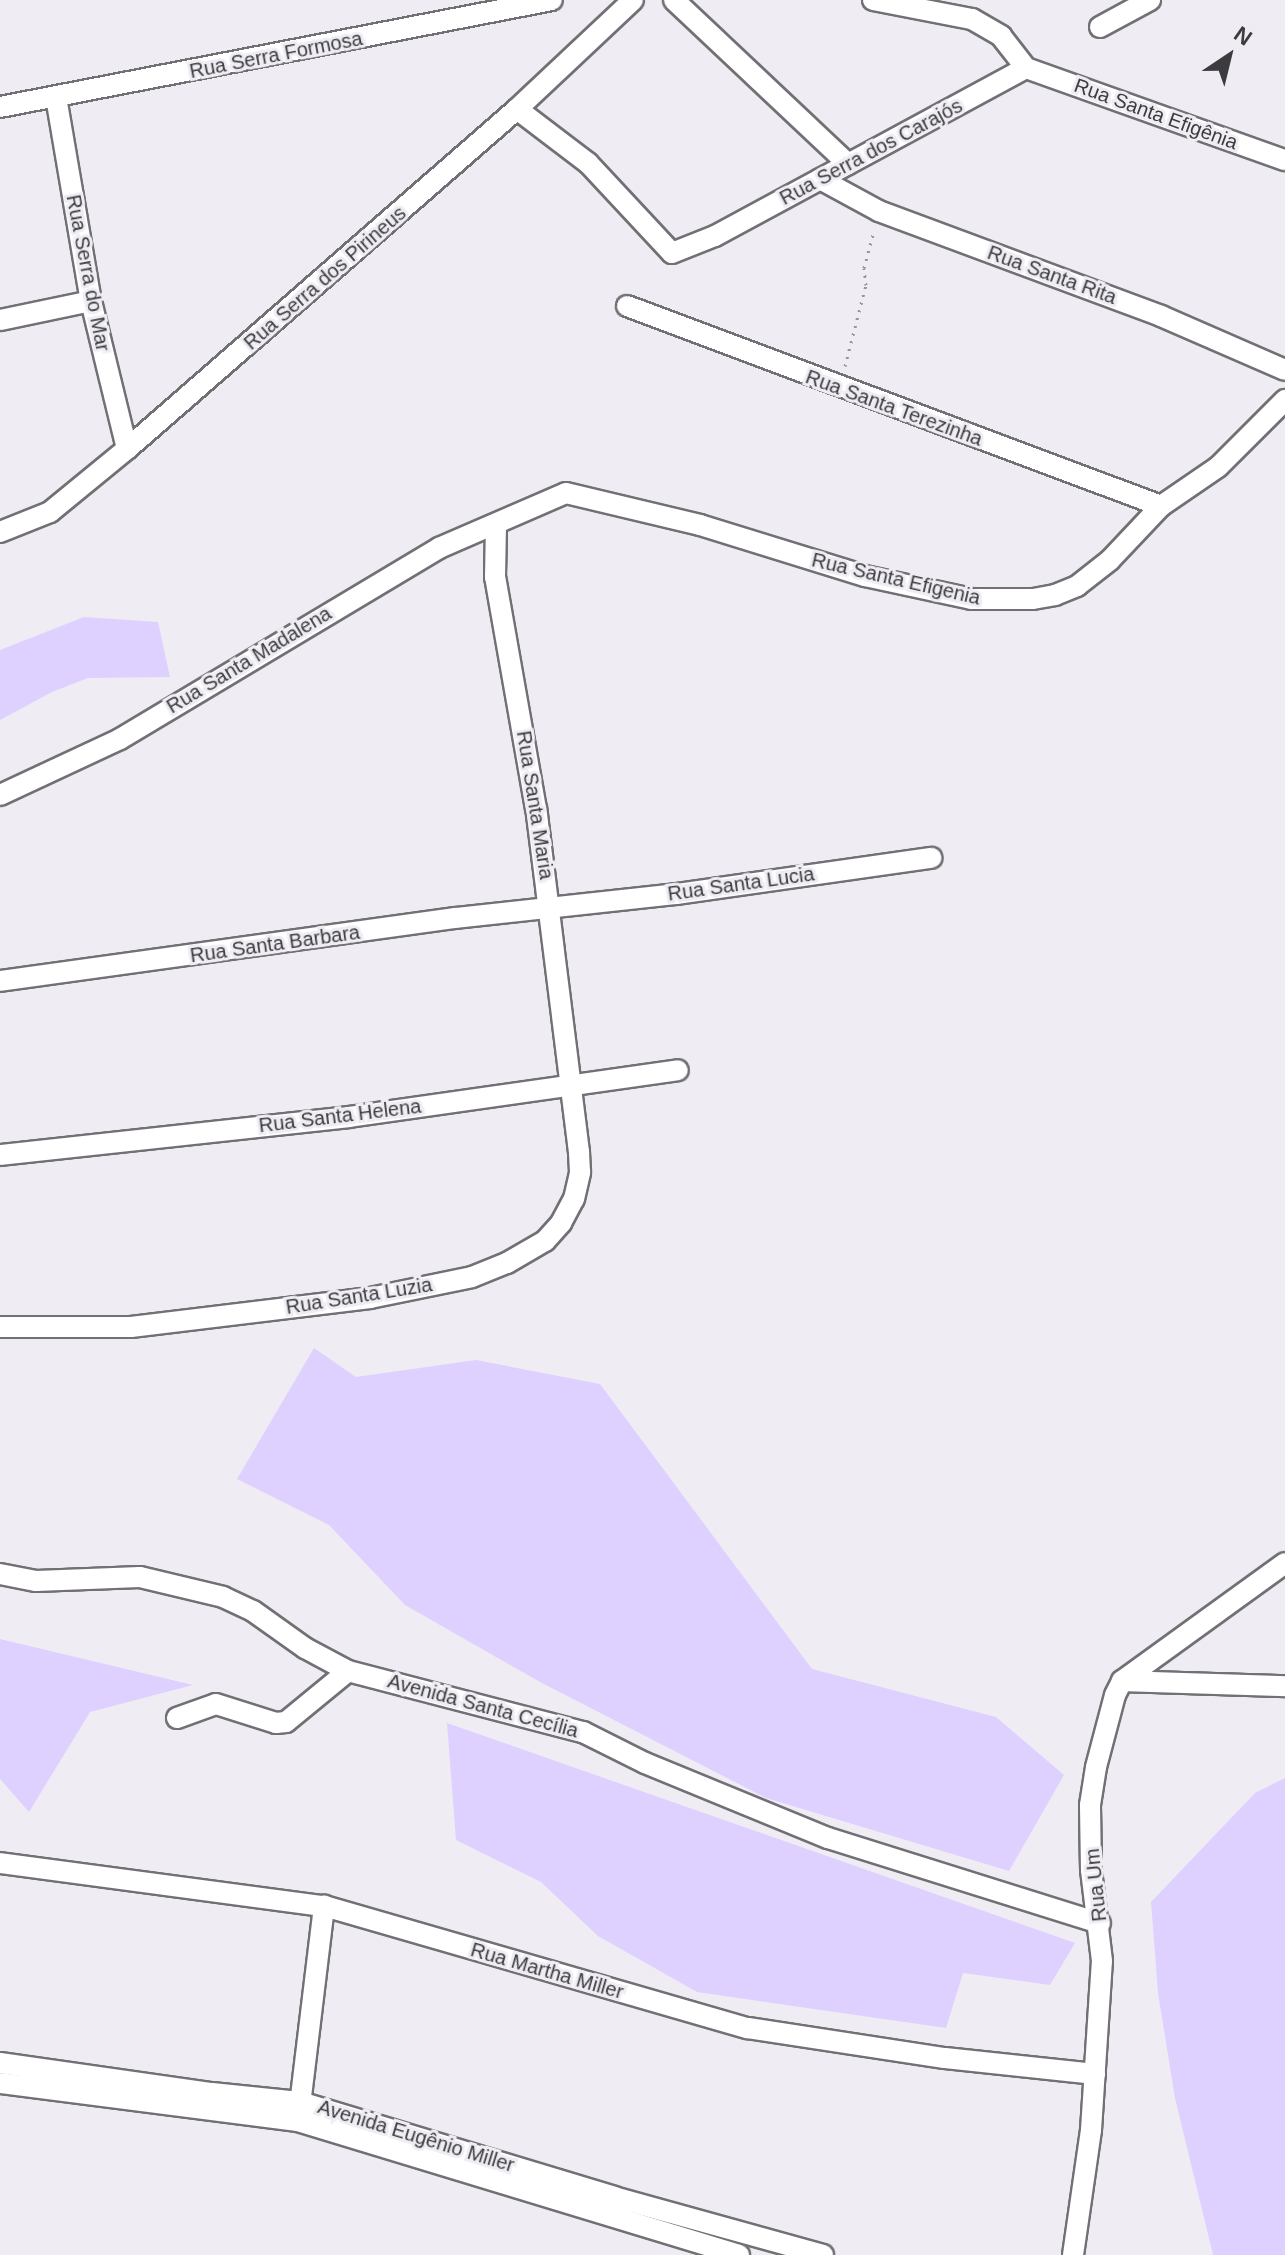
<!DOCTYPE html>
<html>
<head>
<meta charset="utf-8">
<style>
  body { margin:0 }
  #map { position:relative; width:1285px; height:2255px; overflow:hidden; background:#efedf3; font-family:Arial,sans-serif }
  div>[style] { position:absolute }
  .green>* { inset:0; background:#ded1ff }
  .path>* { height:3px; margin-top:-1.5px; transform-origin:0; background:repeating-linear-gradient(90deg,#969599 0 2px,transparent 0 8px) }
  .roads { filter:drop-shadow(2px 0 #717075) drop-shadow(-2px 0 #717075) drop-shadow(0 2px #717075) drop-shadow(0 -2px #717075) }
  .minor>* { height:20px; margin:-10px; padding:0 10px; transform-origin:10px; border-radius:10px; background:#fff }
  span { translate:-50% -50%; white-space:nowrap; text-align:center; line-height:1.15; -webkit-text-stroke:6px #efedf3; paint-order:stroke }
  .street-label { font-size:20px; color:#3c3c3e }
  .north { position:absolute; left:1189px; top:16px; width:80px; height:80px; -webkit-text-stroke:6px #efedf3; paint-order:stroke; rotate:35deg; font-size:22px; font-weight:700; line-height:32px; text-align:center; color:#3c3c3e }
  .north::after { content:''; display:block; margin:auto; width:28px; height:36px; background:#3c3c3e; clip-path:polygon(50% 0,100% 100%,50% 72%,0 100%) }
</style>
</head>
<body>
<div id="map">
  <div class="green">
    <i style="clip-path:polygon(84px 617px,158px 622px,170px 677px,88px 678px,52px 692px,0 720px,0 650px)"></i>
    <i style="clip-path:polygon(314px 1348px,356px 1377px,476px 1360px,600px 1384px,812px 1669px,996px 1717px,1064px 1775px,1009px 1871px,766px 1798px,540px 1682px,405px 1605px,329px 1525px,237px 1479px)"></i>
    <i style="clip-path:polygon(0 1639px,193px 1685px,90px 1712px,29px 1812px,0 1779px)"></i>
    <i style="clip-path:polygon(447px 1723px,1075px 1943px,1050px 1985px,963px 1973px,946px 2028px,697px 1992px,598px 1936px,541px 1882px,456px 1840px)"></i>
    <i style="clip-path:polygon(1285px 1778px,1285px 2255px,1213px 2255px,1175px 2098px,1158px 1993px,1151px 1902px,1255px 1793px)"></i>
  </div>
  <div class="path">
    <i style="left:845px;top:366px;width:84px;rotate:-75.5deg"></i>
    <i style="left:866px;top:285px;width:17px;rotate:-97deg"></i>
    <i style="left:864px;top:268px;width:39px;rotate:-75deg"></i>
  </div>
  <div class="roads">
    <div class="minor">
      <i style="left:674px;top:0;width:239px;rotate:43.3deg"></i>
      <i style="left:873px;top:0;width:101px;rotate:10.9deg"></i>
      <i style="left:972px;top:19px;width:34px;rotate:30deg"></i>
      <i style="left:1001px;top:36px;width:41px;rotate:52deg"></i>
      <i style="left:1100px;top:27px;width:57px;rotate:-28.4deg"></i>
      <i style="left:1026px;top:68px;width:275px;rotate:19.6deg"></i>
      <i style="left:56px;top:97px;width:207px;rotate:80.3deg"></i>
      <i style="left:91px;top:301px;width:152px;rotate:76.3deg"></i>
      <i style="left:0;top:107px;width:562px;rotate:-10.97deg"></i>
      <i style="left:517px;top:109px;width:89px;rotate:37.3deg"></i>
      <i style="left:588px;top:163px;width:123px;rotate:47deg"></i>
      <i style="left:672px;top:253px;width:46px;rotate:-21.6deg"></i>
      <i style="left:715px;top:236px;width:353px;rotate:-28.4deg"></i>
      <i style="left:820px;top:179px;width:67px;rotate:28.5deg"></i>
      <i style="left:879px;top:211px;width:301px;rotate:20.4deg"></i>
      <i style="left:1161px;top:316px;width:135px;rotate:23.5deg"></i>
      <i style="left:627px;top:306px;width:570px;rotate:20.53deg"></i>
      <i style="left:0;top:320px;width:93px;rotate:-11.8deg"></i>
      <i style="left:0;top:532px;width:54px;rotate:-21.8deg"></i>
      <i style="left:50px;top:512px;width:99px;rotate:-39.3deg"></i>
      <i style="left:127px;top:449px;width:517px;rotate:-41.08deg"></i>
      <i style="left:517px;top:109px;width:159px;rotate:-43.2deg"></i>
      <i style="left:0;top:795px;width:132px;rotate:-25deg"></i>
      <i style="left:120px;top:739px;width:372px;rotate:-30.9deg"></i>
      <i style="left:439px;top:548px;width:138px;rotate:-23.4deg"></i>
      <i style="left:566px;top:493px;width:138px;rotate:13.4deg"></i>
      <i style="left:700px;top:525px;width:173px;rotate:17.2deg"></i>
      <i style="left:865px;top:576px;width:108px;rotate:12.2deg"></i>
      <i style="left:971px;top:599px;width:62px"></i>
      <i style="left:1033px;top:599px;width:22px;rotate:-10deg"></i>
      <i style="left:1055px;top:595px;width:24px;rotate:-22deg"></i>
      <i style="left:1077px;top:586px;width:42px;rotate:-38.2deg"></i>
      <i style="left:1110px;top:560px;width:74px;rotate:-46.6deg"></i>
      <i style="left:1161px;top:506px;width:69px;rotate:-34.4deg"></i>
      <i style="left:1218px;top:467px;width:95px;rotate:-45deg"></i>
      <i style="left:0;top:981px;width:459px;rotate:-7.9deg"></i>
      <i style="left:455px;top:918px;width:223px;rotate:-6.2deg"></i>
      <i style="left:677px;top:894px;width:257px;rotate:-8.1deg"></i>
      <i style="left:0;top:1155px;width:351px;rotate:-6.2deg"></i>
      <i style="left:349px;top:1117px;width:332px;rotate:-8.1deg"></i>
      <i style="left:0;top:1327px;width:131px"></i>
      <i style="left:131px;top:1327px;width:241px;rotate:-6.9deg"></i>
      <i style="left:370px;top:1298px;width:104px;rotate:-11.6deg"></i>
      <i style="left:472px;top:1277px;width:38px;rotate:-22deg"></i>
      <i style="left:507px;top:1263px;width:44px;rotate:-30.1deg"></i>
      <i style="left:545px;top:1241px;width:24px;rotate:-48deg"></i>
      <i style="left:561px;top:1223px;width:27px;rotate:-62deg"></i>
      <i style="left:574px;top:1199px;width:28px;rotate:-77deg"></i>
      <i style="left:580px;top:1172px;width:20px;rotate:-93deg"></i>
      <i style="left:579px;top:1152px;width:346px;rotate:-97.1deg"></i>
      <i style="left:536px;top:809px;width:236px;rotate:-100deg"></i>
      <i style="left:495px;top:577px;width:53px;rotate:-88.9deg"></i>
      <i style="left:0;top:1574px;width:37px;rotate:11deg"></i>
      <i style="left:36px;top:1581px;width:104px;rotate:-2.2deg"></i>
      <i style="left:140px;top:1577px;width:85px;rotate:13.5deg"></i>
      <i style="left:223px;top:1597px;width:33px;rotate:25deg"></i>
      <i style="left:253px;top:1611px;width:64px;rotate:35.4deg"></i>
      <i style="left:305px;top:1648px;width:49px;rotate:28.1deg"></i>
      <i style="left:348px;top:1671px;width:243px;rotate:14.6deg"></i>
      <i style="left:583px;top:1732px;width:69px;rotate:26.6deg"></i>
      <i style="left:645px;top:1763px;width:198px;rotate:22.3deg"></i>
      <i style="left:828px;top:1838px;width:285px;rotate:17.4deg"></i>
      <i style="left:1122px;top:1681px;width:201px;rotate:-35.9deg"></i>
      <i style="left:177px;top:1718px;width:41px;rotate:-19.7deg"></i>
      <i style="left:216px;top:1704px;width:63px;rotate:17.6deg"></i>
      <i style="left:276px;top:1723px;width:10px;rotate:-6deg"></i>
      <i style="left:286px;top:1722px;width:80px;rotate:-39.4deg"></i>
      <i style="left:0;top:1863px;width:327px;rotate:7.6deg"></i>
      <i style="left:324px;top:1906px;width:441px;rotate:16.1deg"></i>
      <i style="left:748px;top:2028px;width:199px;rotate:8.7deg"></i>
      <i style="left:945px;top:2058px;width:151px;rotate:6.1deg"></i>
      <i style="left:0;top:2063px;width:214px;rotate:8.1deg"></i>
      <i style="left:212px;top:2093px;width:88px;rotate:5.8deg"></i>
      <i style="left:300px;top:2102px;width:328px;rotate:16.8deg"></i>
      <i style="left:614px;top:2197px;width:217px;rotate:15.5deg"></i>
      <i style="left:0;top:2083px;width:300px;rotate:7.3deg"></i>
      <i style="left:298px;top:2121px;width:461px;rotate:16.9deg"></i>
      <i style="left:299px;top:2113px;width:209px;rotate:-83.1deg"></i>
      <i style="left:1073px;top:2255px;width:126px;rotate:-81.8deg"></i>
      <i style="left:1091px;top:2130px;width:169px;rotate:-86.3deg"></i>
      <i style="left:1102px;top:1961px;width:92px;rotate:-96.9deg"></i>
      <i style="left:1091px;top:1870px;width:65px;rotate:-90.9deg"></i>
      <i style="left:1090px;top:1805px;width:38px;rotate:-81deg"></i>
      <i style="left:1096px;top:1767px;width:74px;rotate:-75.2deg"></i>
      <i style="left:1115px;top:1695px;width:16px;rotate:-63deg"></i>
      <i style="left:1122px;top:1681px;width:163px;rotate:1.8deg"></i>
    </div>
  </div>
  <div class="street-label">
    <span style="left:276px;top:55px;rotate:-11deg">Rua Serra Formosa</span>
    <span style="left:1156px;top:114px;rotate:20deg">Rua Santa Efigênia</span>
    <span style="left:871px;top:152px;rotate:-28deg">Rua Serra dos Carajós</span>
    <span style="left:88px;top:273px;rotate:79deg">Rua Serra do Mar</span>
    <span style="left:1052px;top:275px;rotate:20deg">Rua Santa Rita</span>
    <span style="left:325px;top:278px;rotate:-41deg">Rua Serra dos Pirineus</span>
    <span style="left:894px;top:408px;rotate:20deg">Rua Santa Terezinha</span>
    <span style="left:896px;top:579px;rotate:13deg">Rua Santa Efigenia</span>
    <span style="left:249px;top:660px;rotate:-31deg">Rua Santa Madalena</span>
    <span style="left:535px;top:805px;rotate:81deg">Rua Santa Maria</span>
    <span style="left:741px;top:884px;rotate:-8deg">Rua Santa Lucia</span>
    <span style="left:275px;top:944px;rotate:-8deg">Rua Santa Barbara</span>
    <span style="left:340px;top:1116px;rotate:-7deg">Rua Santa Helena</span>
    <span style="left:359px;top:1296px;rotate:-9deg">Rua Santa Luzia</span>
    <span style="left:483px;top:1706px;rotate:15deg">Avenida Santa Cecília</span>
    <span style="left:1096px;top:1885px;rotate:-96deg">Rua Um</span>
    <span style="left:547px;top:1971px;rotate:16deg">Rua Martha Miller</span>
    <span style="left:416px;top:2136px;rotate:17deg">Avenida Eugênio Miller</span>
  </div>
  <div class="north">N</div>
</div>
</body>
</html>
